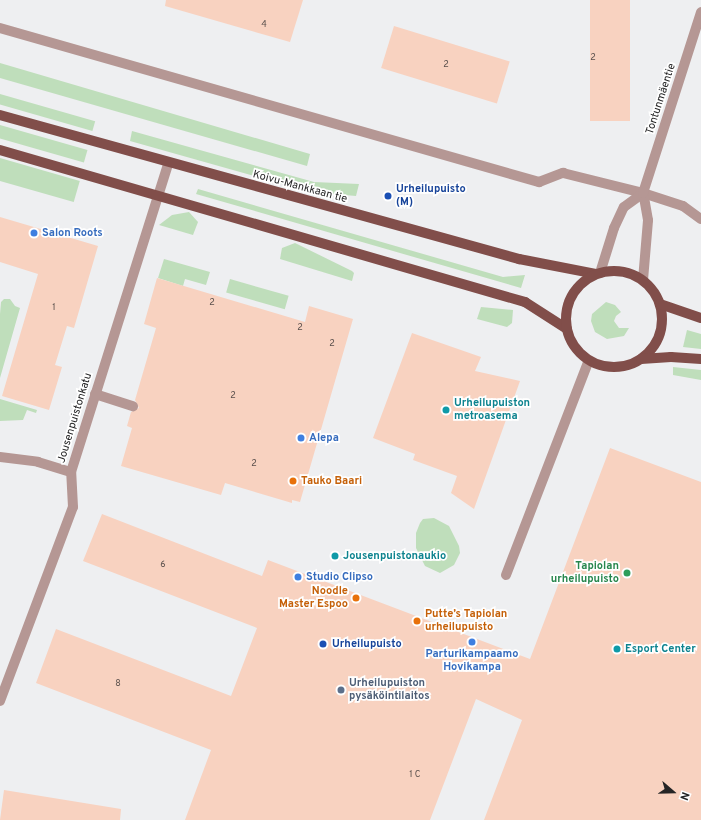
<!DOCTYPE html>
<html>
<head>
<meta charset="utf-8">
<style>
  body { margin:0 }
  #map { position:relative; width:701px; height:820px; overflow:hidden; background:#eeeff1; font-family:Overpass,sans-serif }
  div>[style] { position:absolute }
  .green>* { inset:0; background:#bfdebb; transform-origin:0 0 }
  .building>* { inset:0; background:#f8d2c0; transform-origin:0 0 }
  .minor>* { height:10px; margin:-5px; padding:0 5px; transform-origin:5px; border-radius:5px; background:#b59794 }
  .major>* { height:10px; margin:-5px; padding:0 5px; transform-origin:5px; border-radius:5px; background:#814e4a }
  .major>.ring { margin:-5px; padding:0; box-sizing:content-box; background:none; border:10px solid #814e4a; border-radius:50% }
  .dots>* { width:11px; height:11px; translate:-50% -50%; box-sizing:border-box; border:2px solid #fff; border-radius:50% }
  span { translate:-50% -50%; white-space:nowrap; text-align:center; line-height:1.15; -webkit-text-stroke:3.5px #fff; paint-order:stroke }
  .number-label { font-size:9px; color:#5a504c }
  .number-label span { -webkit-text-stroke-width:0 }
  .street-label { font-size:11px; color:#252526 }
  .transit-label { font-size:11px; color:#164399; font-weight:700 }
  .left { translate:0 -50%; text-align:left }
  .shop-label { font-size:11px; color:#366cbe; font-weight:700 }
  .culture-label { font-size:11px; color:#0d838f; font-weight:700 }
  .food-label { font-size:11px; color:#c56008; font-weight:700 }
  .right { translate:-100% -50%; text-align:right }
  .leisure-label { font-size:11px; color:#27864d; font-weight:700 }
  .service-label { font-size:11px; color:#4e5e75; font-weight:700 }
  .north { position:absolute; left:653px; top:772px; width:40px; height:40px; -webkit-text-stroke:3px #fff; paint-order:stroke; rotate:110deg; font-size:11px; font-weight:700; line-height:16px; text-align:center; color:#252526 }
  .north::after { content:''; display:block; margin:auto; width:14px; height:18px; background:#252526; clip-path:polygon(50% 0,100% 100%,50% 72%,0 100%) }
</style>
</head>
<body>
<div id="map">
  <div class="green">
    <i style="clip-path:polygon(0 63px,310px 154px,307px 166px,0 78px)"></i>
    <i style="left:0;top:94px;width:99px;height:10px;rotate:16deg"></i>
    <i style="left:0;top:125px;width:91px;height:13px;rotate:16deg"></i>
    <i style="clip-path:polygon(132px 131px,314px 182px,359px 184px,356px 196px,311px 192px,130px 141px)"></i>
    <i style="left:0;top:158px;width:83px;height:22px;rotate:16deg"></i>
    <i style="clip-path:polygon(198px 189px,503px 277px,525px 275px,521px 288px,196px 194px)"></i>
    <i style="clip-path:polygon(189px 212px,198px 222px,193px 235px,159px 225px,172px 215px)"></i>
    <i style="clip-path:polygon(295px 243px,352px 271px,354px 273px,352px 281px,280px 259px,282px 248px)"></i>
    <i style="clip-path:polygon(164px 259px,210px 272px,206px 285px,185px 279px,183px 286px,158px 278px)"></i>
    <i style="left:230px;top:279px;width:61px;height:14px;rotate:16deg"></i>
    <i style="clip-path:polygon(4px 299px,10px 299px,15px 306px,20px 308px,0 378px,0 314px,1px 302px)"></i>
    <i style="clip-path:polygon(606px 302px,615px 305px,621px 312px,616px 316px,614px 321px,619px 328px,629px 328px,624px 336px,607px 339px,595px 332px,591px 321px,592px 314px)"></i>
    <i style="clip-path:polygon(481px 307px,513px 310px,512px 323px,507px 327px,477px 319px)"></i>
    <i style="clip-path:polygon(687px 330px,701px 334px,701px 349px,683px 347px)"></i>
    <i style="clip-path:polygon(673px 367px,701px 370px,701px 380px,673px 375px)"></i>
    <i style="clip-path:polygon(0 399px,37px 410px,36px 413px,27px 410px,23px 420px,0 421px)"></i>
    <i style="clip-path:polygon(434px 518px,449px 526px,459px 546px,460px 553px,454px 565px,440px 573px,425px 566px,416px 548px,416px 533px,420px 523px,423px 519px)"></i>
  </div>
  <div class="building">
    <i style="clip-path:polygon(166px 0,303px 0,290px 42px,165px 6px)"></i>
    <i style="left:590px;top:0;width:40px;height:121px"></i>
    <i style="left:394px;top:26px;width:121px;height:44px;rotate:17deg"></i>
    <i style="clip-path:polygon(0 217px,98px 246px,74px 328px,67px 326px,55px 365px,62px 367px,49px 410px,2px 396px,38px 274px,0 262px)"></i>
    <i style="clip-path:polygon(157px 278px,305px 322px,309px 306px,353px 319px,300px 502px,292px 500px,292px 503px,225px 483px,221px 495px,121px 466px,132px 428px,127px 426px,131px 412px,139px 408px,135px 400px,156px 328px,144px 324px)"></i>
    <i style="clip-path:polygon(412px 333px,481px 357px,475px 371px,520px 381px,474px 509px,451px 493px,457px 476px,413px 460px,415px 454px,373px 438px)"></i>
    <i style="clip-path:polygon(610px 448px,701px 482px,701px 820px,484px 820px,522px 720px,476px 699px,430px 820px,185px 820px,211px 750px,36px 683px,56px 629px,231px 696px,257px 628px,83px 561px,102px 514px,262px 576px,268px 560px,530px 659px)"></i>
    <i style="clip-path:polygon(4px 790px,121px 809px,120px 820px,0 820px)"></i>
  </div>
  <div class="minor">
    <i style="left:0;top:28px;width:561px;rotate:15.95deg"></i>
    <i style="left:539px;top:182px;width:26px;rotate:-21deg"></i>
    <i style="left:563px;top:173px;width:82px;rotate:14deg"></i>
    <i style="left:643px;top:193px;width:42px;rotate:18deg"></i>
    <i style="left:683px;top:206px;width:22px;rotate:36deg"></i>
    <i style="left:600px;top:273px;width:47px;rotate:-72.7deg"></i>
    <i style="left:614px;top:228px;width:23px;rotate:-65deg"></i>
    <i style="left:624px;top:207px;width:24px;rotate:-36deg"></i>
    <i style="left:643px;top:280px;width:60px;rotate:-85.2deg"></i>
    <i style="left:648px;top:220px;width:27px;rotate:-100deg"></i>
    <i style="left:643px;top:193px;width:190px;rotate:-72.2deg"></i>
    <i style="left:95px;top:394px;width:40px;rotate:18deg"></i>
    <i style="left:0;top:457px;width:38px;rotate:7deg"></i>
    <i style="left:38px;top:462px;width:34px;rotate:17deg"></i>
    <i style="left:506px;top:575px;width:230px;rotate:-68.9deg"></i>
    <i style="left:0;top:701px;width:207px;rotate:-69.4deg"></i>
    <i style="left:73px;top:507px;width:35px;rotate:-93deg"></i>
    <i style="left:71px;top:472px;width:323px;rotate:-72.5deg"></i>
  </div>
  <div class="major">
    <i style="left:0;top:115px;width:539px;rotate:15.51deg"></i>
    <i style="left:519px;top:259px;width:78px;rotate:11deg"></i>
    <i style="left:0;top:150px;width:547px;rotate:16.15deg"></i>
    <i style="left:525px;top:302px;width:50px;rotate:32.7deg"></i>
    <i class="ring" style="left:566px;top:271px;width:86px;height:86px"></i>
    <i style="left:660px;top:304px;width:43px;rotate:18.9deg"></i>
    <i style="left:641px;top:359px;width:30px;rotate:-4deg"></i>
    <i style="left:671px;top:357px;width:30px;rotate:4deg"></i>
  </div>
  <div class="dots">
    <i style="left:388px;top:196px;background:#1a4fb4"></i>
    <i style="left:34px;top:233px;background:#3f7fe0"></i>
    <i style="left:446px;top:410px;background:#0f9aa8"></i>
    <i style="left:301px;top:438px;background:#3f7fe0"></i>
    <i style="left:293px;top:481px;background:#e8710a"></i>
    <i style="left:335px;top:556px;background:#0f9aa8"></i>
    <i style="left:627px;top:573px;background:#2e9e5b"></i>
    <i style="left:298px;top:577px;background:#3f7fe0"></i>
    <i style="left:356px;top:598px;background:#e8710a"></i>
    <i style="left:417px;top:621px;background:#e8710a"></i>
    <i style="left:472px;top:642px;background:#3f7fe0"></i>
    <i style="left:323px;top:644px;background:#1a4fb4"></i>
    <i style="left:617px;top:649px;background:#0f9aa8"></i>
    <i style="left:341px;top:690px;background:#5c6f8a"></i>
  </div>
  <div class="number-label">
    <span style="left:264px;top:25px">4</span>
    <span style="left:593px;top:58px">2</span>
    <span style="left:446px;top:65px">2</span>
    <span style="left:212px;top:303px">2</span>
    <span style="left:54px;top:308px">1</span>
    <span style="left:300px;top:328px">2</span>
    <span style="left:332px;top:344px">2</span>
    <span style="left:233px;top:396px">2</span>
    <span style="left:254px;top:464px">2</span>
    <span style="left:163px;top:565px">6</span>
    <span style="left:118px;top:684px">8</span>
    <span style="left:415px;top:775px">1 C</span>
  </div>
  <div class="street-label">
    <span style="left:661px;top:99px;rotate:-72deg">Tontunmäentie</span>
    <span style="left:300px;top:187px;rotate:15deg">Koivu-Mankkaan tie</span>
    <span style="left:75px;top:418px;rotate:-73deg">Jousenpuistonkatu</span>
  </div>
  <div class="transit-label">
    <span class="left" style="left:396px;top:196px">Urheilupuisto<br>(M)</span>
    <span class="left" style="left:332px;top:644px">Urheilupuisto</span>
  </div>
  <div class="shop-label">
    <span class="left" style="left:42px;top:233px">Salon Roots</span>
    <span class="left" style="left:309px;top:438px">Alepa</span>
    <span class="left" style="left:306px;top:577px">Studio Clipso</span>
    <span style="left:472px;top:661px">Parturikampaamo<br>Hovikampa</span>
  </div>
  <div class="culture-label">
    <span class="left" style="left:454px;top:410px">Urheilupuiston<br>metroasema</span>
    <span class="left" style="left:343px;top:556px">Jousenpuistonaukio</span>
    <span class="left" style="left:625px;top:649px">Esport Center</span>
  </div>
  <div class="food-label">
    <span class="left" style="left:301px;top:481px">Tauko Baari</span>
    <span class="right" style="left:348px;top:598px">Noodle<br>Master Espoo</span>
    <span class="left" style="left:425px;top:621px">Putte’s Tapiolan<br>urheilupuisto</span>
  </div>
  <div class="leisure-label">
    <span class="right" style="left:619px;top:573px">Tapiolan<br>urheilupuisto</span>
  </div>
  <div class="service-label">
    <span class="left" style="left:349px;top:690px">Urheilupuiston<br>pysäköintilaitos</span>
  </div>
  <div class="north">N</div>
</div>
</body>
</html>
